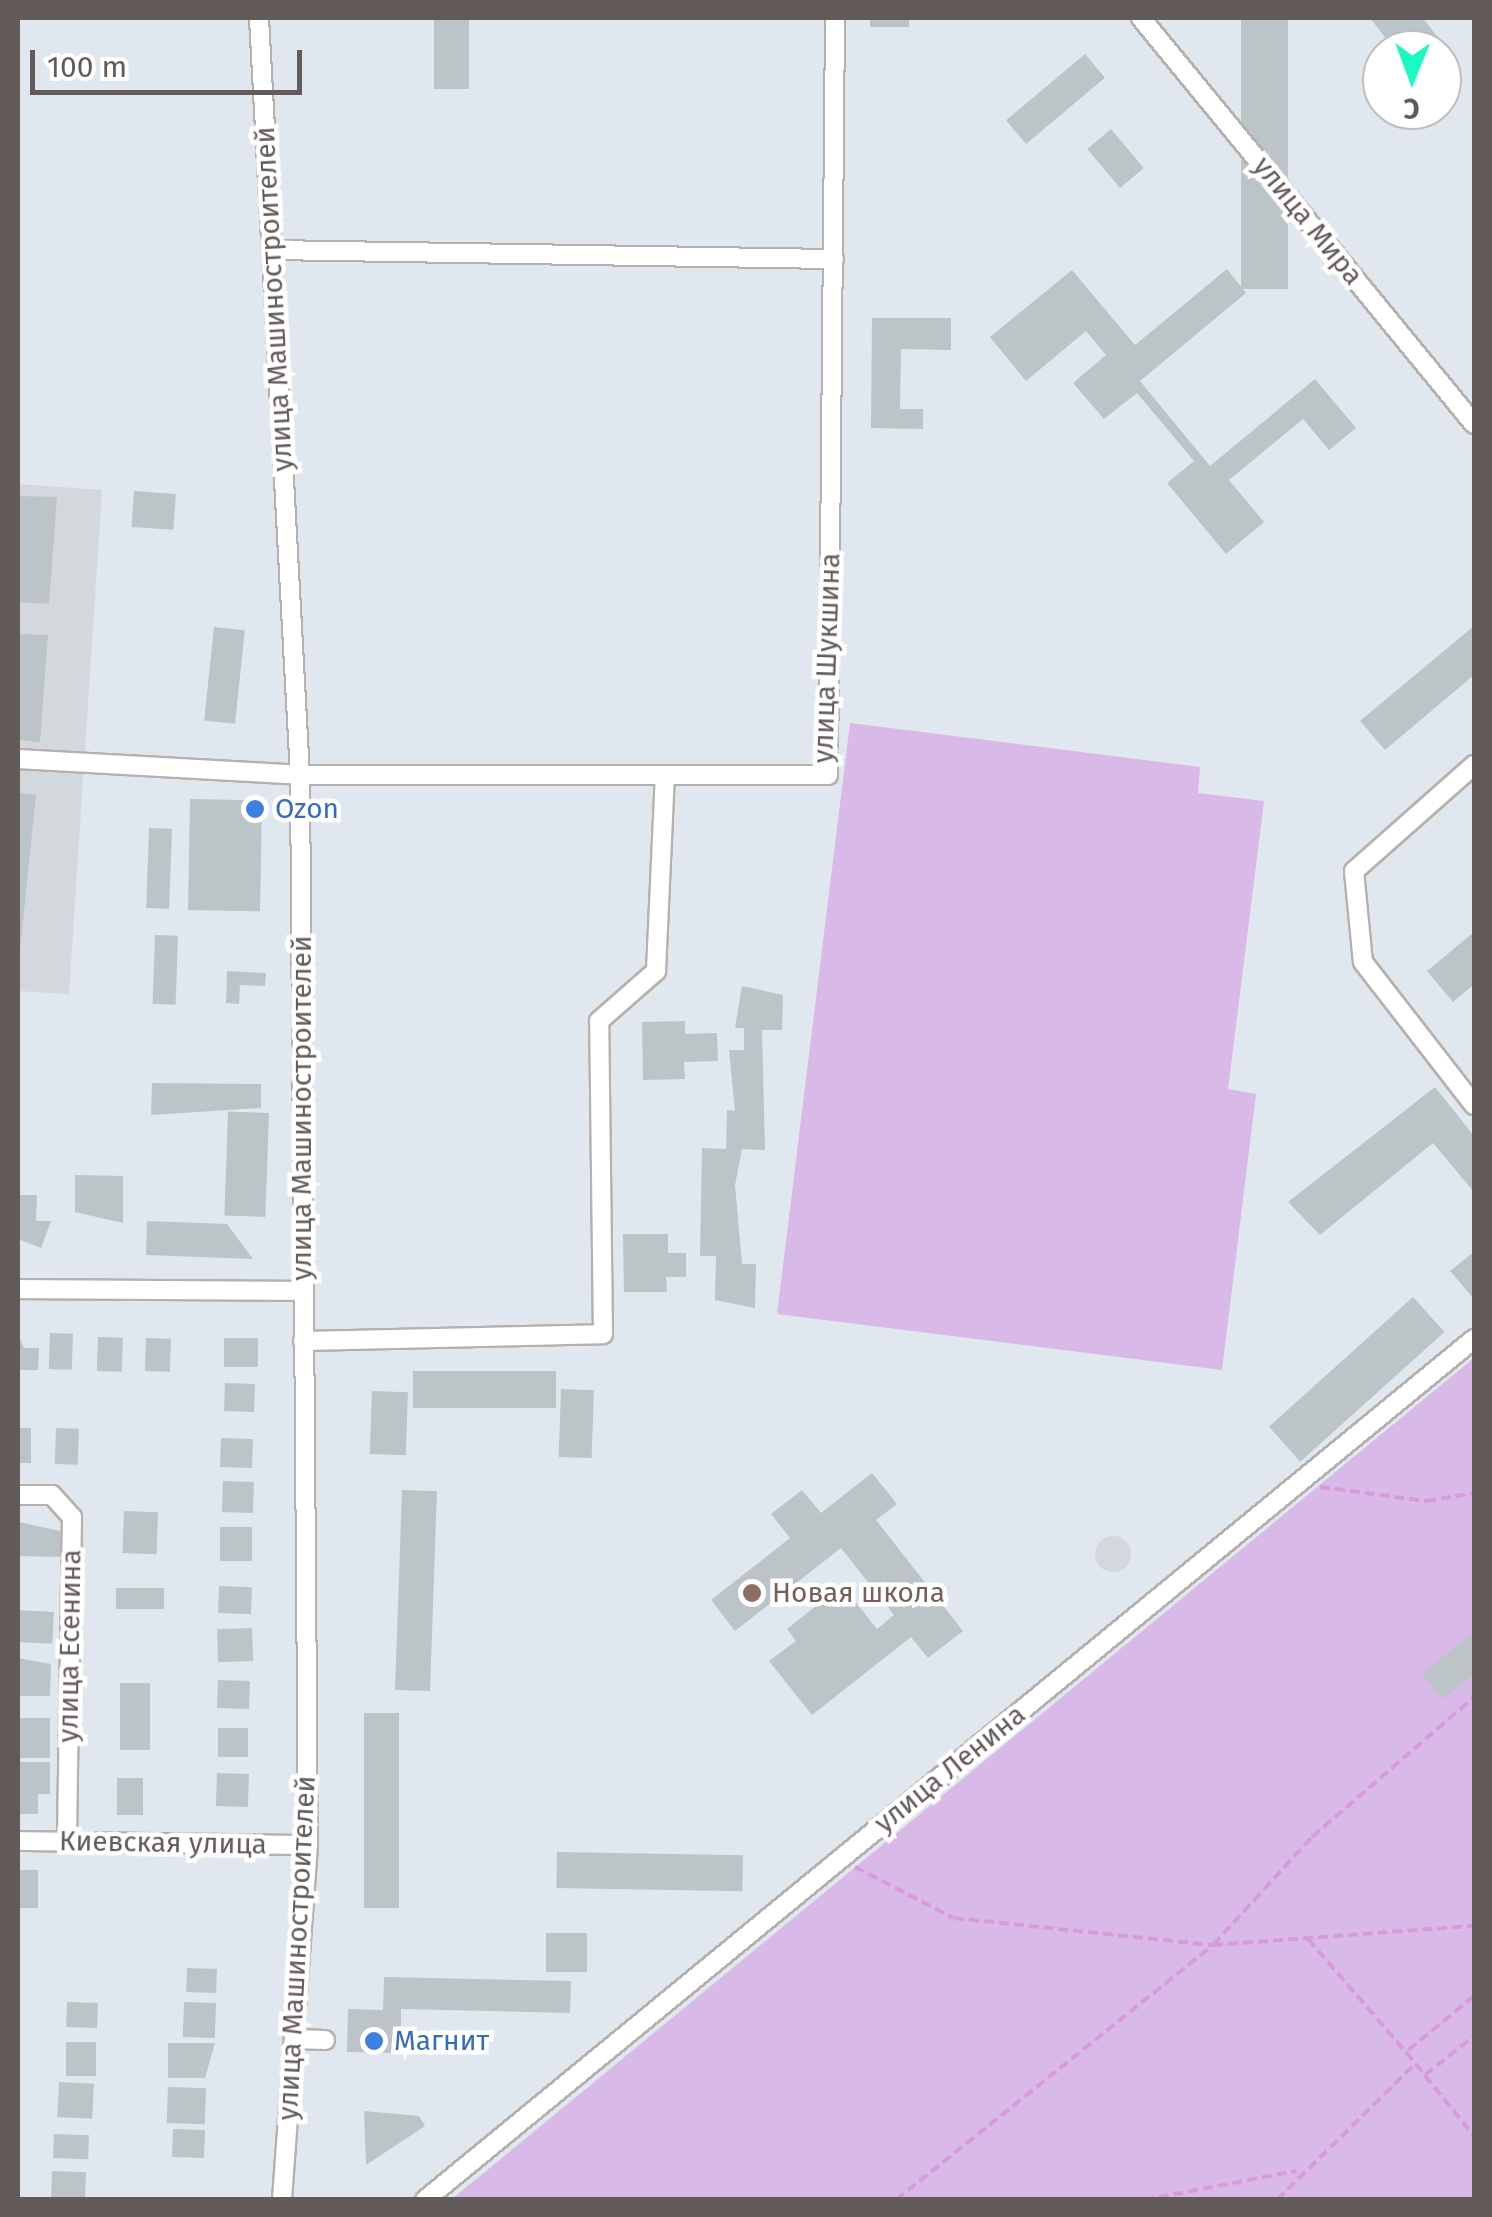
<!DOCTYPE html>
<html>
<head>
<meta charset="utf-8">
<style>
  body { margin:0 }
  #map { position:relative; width:1492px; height:2217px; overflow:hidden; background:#e0e7ee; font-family:"Fira Sans",sans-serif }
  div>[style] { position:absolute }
  .industrial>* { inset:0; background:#d3d8dc }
  .round { border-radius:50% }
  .green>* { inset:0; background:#d9b9e8 }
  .building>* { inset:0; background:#bdc4c8; transform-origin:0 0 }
  .path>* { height:4px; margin-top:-2px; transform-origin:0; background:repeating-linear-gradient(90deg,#d79bdc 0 10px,transparent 0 15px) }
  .roads { filter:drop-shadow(2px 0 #b7b1ae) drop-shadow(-2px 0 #b7b1ae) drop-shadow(0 2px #b7b1ae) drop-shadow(0 -2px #b7b1ae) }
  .minor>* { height:18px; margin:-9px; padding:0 9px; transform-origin:9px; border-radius:9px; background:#fff }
  .dots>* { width:28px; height:28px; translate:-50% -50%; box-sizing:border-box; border:5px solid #fff; border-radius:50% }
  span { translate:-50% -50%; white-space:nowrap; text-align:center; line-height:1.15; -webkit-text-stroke:9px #fff; paint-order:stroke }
  .street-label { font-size:28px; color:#635b59 }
  .shop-label { font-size:28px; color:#366cbe }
  .left { translate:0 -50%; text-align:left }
  .education-label { font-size:28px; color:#785e54 }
  .frame { position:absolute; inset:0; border:20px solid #635b59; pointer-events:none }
  .north { position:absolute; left:1362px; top:30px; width:100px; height:100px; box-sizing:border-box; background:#fff; border:2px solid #c1bdbd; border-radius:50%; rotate:181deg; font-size:28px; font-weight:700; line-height:40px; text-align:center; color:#635b59 }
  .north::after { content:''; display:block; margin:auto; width:35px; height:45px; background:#19fbc3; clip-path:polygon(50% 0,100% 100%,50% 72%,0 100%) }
  .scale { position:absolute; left:30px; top:50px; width:272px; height:45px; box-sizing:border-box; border:5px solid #635b59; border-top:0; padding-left:12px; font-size:30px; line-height:35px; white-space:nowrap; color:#635b59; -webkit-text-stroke:8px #fff; paint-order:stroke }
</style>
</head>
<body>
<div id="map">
  <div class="industrial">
    <i style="clip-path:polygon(18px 484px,102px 490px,69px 994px,18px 991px)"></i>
    <i class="round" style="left:1095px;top:1536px;width:36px;height:36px"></i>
  </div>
  <div class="green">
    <i style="clip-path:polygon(850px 723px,1200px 767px,1198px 793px,1264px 801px,1228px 1089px,1256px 1094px,1222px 1370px,777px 1314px)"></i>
    <i style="clip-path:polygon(1474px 1358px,1474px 2199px,452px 2199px)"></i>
  </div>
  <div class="building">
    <i style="left:434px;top:18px;width:35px;height:71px"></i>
    <i style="left:870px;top:18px;width:39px;height:9px"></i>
    <i style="left:1241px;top:18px;width:47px;height:271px"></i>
    <i style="clip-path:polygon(1370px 18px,1423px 18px,1450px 53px,1442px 60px,1442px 50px,1395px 50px)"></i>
    <i style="left:1085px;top:54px;width:31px;height:103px;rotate:50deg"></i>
    <i style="left:1111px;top:129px;width:51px;height:31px;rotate:50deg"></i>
    <i style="clip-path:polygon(1227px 269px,1246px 293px,1140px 381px,1210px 466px,1315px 379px,1356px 428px,1329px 450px,1303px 419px,1229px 480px,1264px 522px,1226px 554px,1167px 483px,1194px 461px,1137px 393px,1104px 419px,1073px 383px,1106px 355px,1086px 331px,1026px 381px,990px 337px,1072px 270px,1135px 345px)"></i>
    <i style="clip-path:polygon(872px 318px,951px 318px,951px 350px,901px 349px,900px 409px,923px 409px,923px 429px,871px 428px)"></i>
    <i style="left:134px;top:491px;width:42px;height:36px;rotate:4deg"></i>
    <i style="clip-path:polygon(18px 496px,57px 497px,49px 604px,18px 602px)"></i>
    <i style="clip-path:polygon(1474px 626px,1474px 675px,1385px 750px,1360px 721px)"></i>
    <i style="left:214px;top:627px;width:31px;height:94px;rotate:6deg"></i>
    <i style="clip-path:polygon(18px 634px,48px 635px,40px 742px,18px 740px)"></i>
    <i style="clip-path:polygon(18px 793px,36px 795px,20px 950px,18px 950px)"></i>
    <i style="left:190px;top:799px;width:72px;height:111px;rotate:1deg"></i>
    <i style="left:149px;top:828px;width:23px;height:80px;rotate:2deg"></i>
    <i style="clip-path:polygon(1474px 932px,1474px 984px,1453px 1002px,1427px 971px)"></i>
    <i style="left:155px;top:935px;width:23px;height:69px;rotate:2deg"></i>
    <i style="clip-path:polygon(227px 971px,266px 973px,265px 986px,240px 985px,239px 1004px,226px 1003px)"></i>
    <i style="clip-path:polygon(742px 986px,783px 995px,782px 1030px,762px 1030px,765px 1150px,742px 1149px,735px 1185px,742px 1264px,756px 1264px,755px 1308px,715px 1300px,716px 1256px,700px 1256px,702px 1148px,726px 1149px,727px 1110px,735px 1111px,729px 1050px,744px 1050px,744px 1028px,735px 1028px)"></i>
    <i style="clip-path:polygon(685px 1021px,685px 1034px,717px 1033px,718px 1061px,684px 1062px,685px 1079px,643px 1080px,642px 1022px)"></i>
    <i style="clip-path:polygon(152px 1083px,261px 1084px,261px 1108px,151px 1115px)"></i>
    <i style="clip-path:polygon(1435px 1087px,1474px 1136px,1474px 1192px,1433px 1143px,1320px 1235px,1288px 1202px)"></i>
    <i style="left:269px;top:1113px;width:104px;height:41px;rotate:92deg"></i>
    <i style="clip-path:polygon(75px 1175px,123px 1176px,123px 1223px,75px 1212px)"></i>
    <i style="clip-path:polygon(18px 1195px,37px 1195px,36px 1221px,51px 1221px,41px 1248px,18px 1239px)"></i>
    <i style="clip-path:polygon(147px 1221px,227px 1224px,253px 1259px,146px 1255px)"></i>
    <i style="clip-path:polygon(623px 1234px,668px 1234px,668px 1253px,686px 1253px,686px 1277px,666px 1277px,667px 1292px,624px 1292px)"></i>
    <i style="clip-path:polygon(1474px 1252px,1474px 1299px,1450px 1271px)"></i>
    <i style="left:1413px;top:1297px;width:47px;height:194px;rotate:48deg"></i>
    <i style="left:50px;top:1333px;width:23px;height:36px;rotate:2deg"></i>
    <i style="clip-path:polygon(18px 1334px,24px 1348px,39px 1348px,38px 1370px,18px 1370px)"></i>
    <i style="left:98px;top:1337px;width:25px;height:34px;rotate:2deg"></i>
    <i style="left:146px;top:1338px;width:25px;height:33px;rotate:2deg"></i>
    <i style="left:224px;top:1338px;width:34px;height:29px"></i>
    <i style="left:556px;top:1371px;width:37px;height:143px;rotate:90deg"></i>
    <i style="left:225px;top:1383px;width:30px;height:28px;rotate:2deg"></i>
    <i style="left:561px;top:1389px;width:33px;height:68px;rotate:2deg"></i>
    <i style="left:372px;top:1391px;width:36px;height:63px;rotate:2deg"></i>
    <i style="left:18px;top:1428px;width:13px;height:35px"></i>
    <i style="left:56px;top:1428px;width:23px;height:36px;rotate:2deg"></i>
    <i style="left:221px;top:1438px;width:32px;height:29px;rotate:2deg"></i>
    <i style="clip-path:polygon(872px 1473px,897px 1504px,876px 1520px,963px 1631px,928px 1658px,911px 1637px,812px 1715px,769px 1661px,796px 1641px,787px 1629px,842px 1585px,877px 1629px,894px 1615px,841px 1548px,735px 1631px,711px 1600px,790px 1538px,771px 1514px,802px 1490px,821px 1513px)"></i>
    <i style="left:223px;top:1481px;width:31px;height:31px;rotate:2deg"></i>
    <i style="left:402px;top:1490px;width:35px;height:200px;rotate:2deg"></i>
    <i style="left:124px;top:1511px;width:34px;height:42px;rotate:2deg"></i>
    <i style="clip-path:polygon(19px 1522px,60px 1531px,60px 1557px,18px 1556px)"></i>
    <i style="left:220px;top:1527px;width:32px;height:34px"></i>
    <i style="left:219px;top:1586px;width:33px;height:27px;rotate:2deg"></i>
    <i style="left:116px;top:1588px;width:48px;height:21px"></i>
    <i style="left:18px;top:1610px;width:36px;height:32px;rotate:3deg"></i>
    <i style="left:252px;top:1628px;width:33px;height:35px;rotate:88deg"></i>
    <i style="clip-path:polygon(1474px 1632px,1474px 1674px,1443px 1699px,1422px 1674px)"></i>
    <i style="clip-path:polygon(18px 1658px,51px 1664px,50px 1696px,18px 1696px)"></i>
    <i style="left:218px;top:1680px;width:32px;height:28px;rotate:2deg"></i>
    <i style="left:120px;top:1683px;width:30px;height:67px"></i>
    <i style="left:364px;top:1713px;width:35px;height:195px"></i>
    <i style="left:18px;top:1718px;width:32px;height:40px"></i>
    <i style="left:218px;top:1728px;width:30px;height:29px"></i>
    <i style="clip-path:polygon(18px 1762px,50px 1762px,50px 1794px,38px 1794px,38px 1814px,18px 1814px)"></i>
    <i style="left:217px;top:1773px;width:32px;height:33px;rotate:2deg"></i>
    <i style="left:117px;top:1778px;width:26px;height:37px"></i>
    <i style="left:557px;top:1852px;width:186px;height:36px;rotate:1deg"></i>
    <i style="left:18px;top:1870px;width:20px;height:38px"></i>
    <i style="left:546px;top:1933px;width:41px;height:39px"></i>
    <i style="left:187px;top:1968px;width:30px;height:24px;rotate:2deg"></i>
    <i style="clip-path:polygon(384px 1977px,571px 1981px,570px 2013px,401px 2009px,401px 2053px,347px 2052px,348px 2009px,383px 2010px)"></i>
    <i style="left:67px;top:2002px;width:31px;height:25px;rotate:2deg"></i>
    <i style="left:184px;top:2002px;width:32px;height:35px;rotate:2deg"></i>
    <i style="left:66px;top:2042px;width:30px;height:34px"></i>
    <i style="clip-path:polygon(168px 2043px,215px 2043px,205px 2078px,168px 2078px)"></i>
    <i style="left:59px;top:2082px;width:35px;height:35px;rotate:3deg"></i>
    <i style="left:168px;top:2087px;width:38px;height:36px;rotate:2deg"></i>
    <i style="clip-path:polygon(364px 2111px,419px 2116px,425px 2126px,366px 2165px)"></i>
    <i style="left:173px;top:2129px;width:32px;height:28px;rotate:2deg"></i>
    <i style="left:54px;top:2134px;width:35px;height:24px;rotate:2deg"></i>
    <i style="left:52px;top:2171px;width:34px;height:29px;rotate:2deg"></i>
  </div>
  <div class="path">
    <i style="left:1320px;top:1487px;width:107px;rotate:7.5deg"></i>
    <i style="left:1426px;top:1501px;width:49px;rotate:-9.5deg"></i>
    <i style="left:855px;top:1867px;width:111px;rotate:27.3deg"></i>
    <i style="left:954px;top:1918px;width:260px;rotate:6deg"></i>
    <i style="left:1213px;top:1945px;width:262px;rotate:-4.2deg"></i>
    <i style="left:1308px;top:1939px;width:150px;rotate:49.1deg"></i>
    <i style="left:1474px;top:1996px;width:88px;rotate:140.5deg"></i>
    <i style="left:1406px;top:2052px;width:108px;rotate:51deg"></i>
    <i style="left:1425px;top:2075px;width:63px;rotate:-38.5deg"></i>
    <i style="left:896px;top:2200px;width:407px;rotate:-38.8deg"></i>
    <i style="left:1213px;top:1945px;width:147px;rotate:-47.5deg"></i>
    <i style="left:1312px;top:1837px;width:214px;rotate:-40.8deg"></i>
    <i style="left:1144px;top:2200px;width:155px;rotate:-10.8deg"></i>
    <i style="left:1277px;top:2200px;width:195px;rotate:-44.6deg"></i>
  </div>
  <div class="roads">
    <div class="minor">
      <i style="left:259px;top:18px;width:758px;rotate:86.9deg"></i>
      <i style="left:300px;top:775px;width:1070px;rotate:89.57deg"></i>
      <i style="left:308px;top:1845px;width:356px;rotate:94.2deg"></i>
      <i style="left:1141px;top:18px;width:525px;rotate:50.64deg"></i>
      <i style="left:271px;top:250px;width:563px;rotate:0.92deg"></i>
      <i style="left:18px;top:759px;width:282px;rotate:3.2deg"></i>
      <i style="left:300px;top:775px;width:528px"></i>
      <i style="left:828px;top:775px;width:757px;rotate:-89.47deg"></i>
      <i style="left:1474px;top:765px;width:160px;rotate:138.5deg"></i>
      <i style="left:1354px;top:871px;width:91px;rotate:84.4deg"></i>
      <i style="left:1363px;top:962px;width:181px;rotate:52.2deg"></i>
      <i style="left:18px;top:1289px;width:285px;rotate:0.4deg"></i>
      <i style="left:303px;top:1341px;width:300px;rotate:-1.3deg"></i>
      <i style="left:603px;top:1334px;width:313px;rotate:-90.7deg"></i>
      <i style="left:599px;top:1021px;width:76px;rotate:-41.3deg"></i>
      <i style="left:656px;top:971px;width:196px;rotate:-87.4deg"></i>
      <i style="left:18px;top:1495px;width:34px"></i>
      <i style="left:52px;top:1495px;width:30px;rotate:48deg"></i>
      <i style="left:72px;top:1517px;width:324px;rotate:90.9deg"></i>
      <i style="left:18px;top:1841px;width:290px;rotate:0.8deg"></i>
      <i style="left:294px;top:2039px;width:31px;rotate:2deg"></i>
      <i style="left:425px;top:2200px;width:1357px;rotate:-39.38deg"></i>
    </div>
  </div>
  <div class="dots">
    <i style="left:255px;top:809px;background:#3f7fe0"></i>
    <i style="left:752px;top:1593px;background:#8d6e63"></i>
    <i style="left:374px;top:2041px;background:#3f7fe0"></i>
  </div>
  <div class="street-label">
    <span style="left:1308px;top:221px;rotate:51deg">улица Мира</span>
    <span style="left:274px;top:299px;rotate:-93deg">улица Машиностроителей</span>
    <span style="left:827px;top:658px;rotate:-88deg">улица Шукшина</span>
    <span style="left:302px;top:1108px;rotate:-90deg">улица Машиностроителей</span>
    <span style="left:70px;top:1646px;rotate:-89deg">улица Есенина</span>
    <span style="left:950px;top:1769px;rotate:-39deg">улица Ленина</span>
    <span style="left:163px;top:1843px;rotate:1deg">Киевская улица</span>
    <span style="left:297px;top:1948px;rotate:-87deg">улица Машиностроителей</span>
  </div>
  <div class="shop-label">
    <span class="left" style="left:275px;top:809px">Ozon</span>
    <span class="left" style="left:394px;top:2041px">Магнит</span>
  </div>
  <div class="education-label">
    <span class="left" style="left:772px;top:1593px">Новая школа</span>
  </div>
  <div class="frame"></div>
  <div class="north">С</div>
  <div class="scale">100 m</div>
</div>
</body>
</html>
